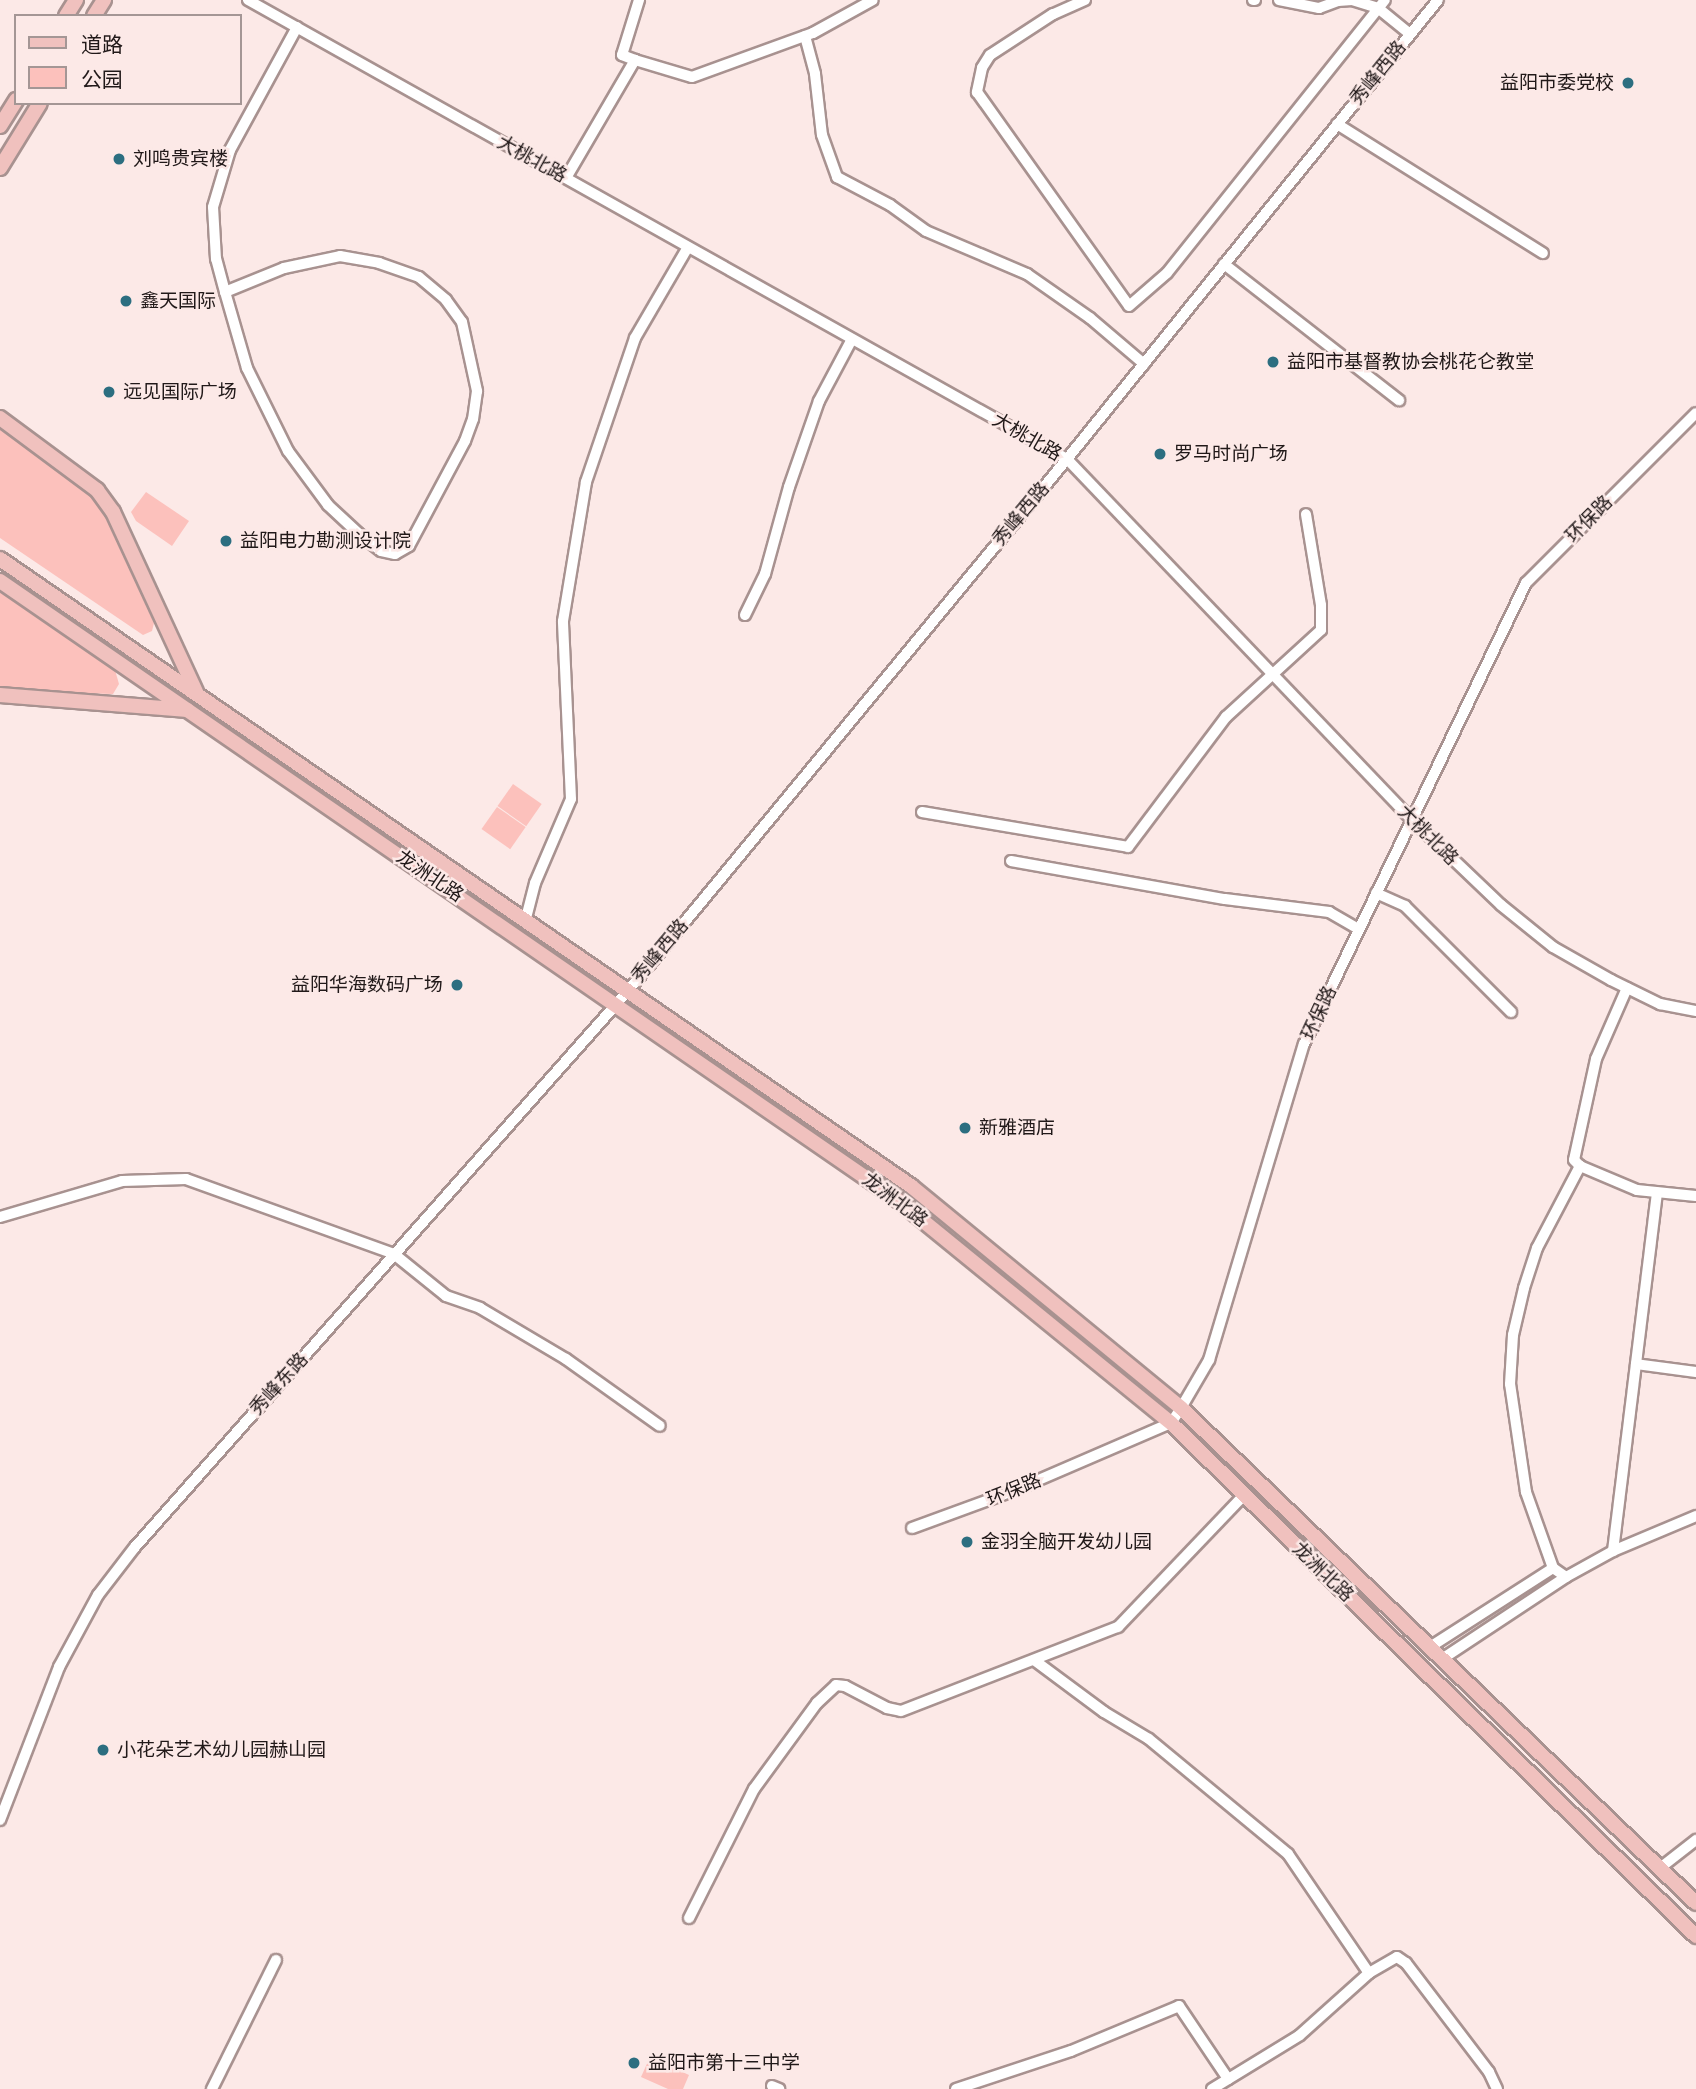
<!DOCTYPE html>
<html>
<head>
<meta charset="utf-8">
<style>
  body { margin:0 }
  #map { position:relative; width:1696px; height:2089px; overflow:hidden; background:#fce9e7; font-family:"Open Sans","Noto Sans SC",sans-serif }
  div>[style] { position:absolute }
  .green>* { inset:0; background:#fcc1bc; transform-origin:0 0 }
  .roads { filter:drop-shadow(2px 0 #a89290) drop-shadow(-2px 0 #a89290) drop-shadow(0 2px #a89290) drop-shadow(0 -2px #a89290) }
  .minor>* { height:10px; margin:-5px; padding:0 5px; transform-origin:5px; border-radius:5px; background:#fff }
  .major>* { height:14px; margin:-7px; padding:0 7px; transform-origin:7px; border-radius:7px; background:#f0c1be }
  .dots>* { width:19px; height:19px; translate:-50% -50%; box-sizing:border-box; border:4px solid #fce9e7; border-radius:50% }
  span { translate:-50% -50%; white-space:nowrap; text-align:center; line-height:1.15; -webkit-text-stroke:5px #fce9e7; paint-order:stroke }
  .street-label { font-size:19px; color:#211919 }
  .poi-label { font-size:19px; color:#211919 }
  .right { translate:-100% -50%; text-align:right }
  .left { translate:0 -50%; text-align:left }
  .legend { position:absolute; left:14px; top:14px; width:228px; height:91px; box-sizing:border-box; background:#fce9e7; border:2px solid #a49695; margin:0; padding:9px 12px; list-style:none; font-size:21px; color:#211919 }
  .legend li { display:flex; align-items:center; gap:14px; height:35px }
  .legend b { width:35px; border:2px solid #a49695 }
</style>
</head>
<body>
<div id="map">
  <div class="green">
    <i style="clip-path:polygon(0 426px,95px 494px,110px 520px,154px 623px,152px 631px,143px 635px,0 538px)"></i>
    <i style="clip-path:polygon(146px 492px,189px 521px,172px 546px,136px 521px,131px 512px)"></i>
    <i style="clip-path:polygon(0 592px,115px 670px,119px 684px,113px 694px,0 691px)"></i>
    <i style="left:513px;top:784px;width:35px;height:27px;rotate:35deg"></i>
    <i style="left:497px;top:807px;width:35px;height:27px;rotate:35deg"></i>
    <i style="clip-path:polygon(650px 2057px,689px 2075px,683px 2089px,668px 2089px,641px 2077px)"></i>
  </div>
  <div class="roads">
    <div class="minor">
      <i style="left:248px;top:0;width:939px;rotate:29.27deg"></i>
      <i style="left:1067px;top:459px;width:498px;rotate:46.3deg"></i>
      <i style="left:1411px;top:819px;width:124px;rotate:43.7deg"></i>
      <i style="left:1501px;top:905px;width:67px;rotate:38.9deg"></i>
      <i style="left:1553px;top:947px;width:67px;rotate:29.6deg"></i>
      <i style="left:1611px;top:980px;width:55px;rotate:26.1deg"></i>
      <i style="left:1660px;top:1004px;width:37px;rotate:11deg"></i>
      <i style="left:1085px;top:0;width:35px;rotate:156deg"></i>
      <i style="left:1053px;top:14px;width:75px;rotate:146.9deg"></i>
      <i style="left:990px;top:55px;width:15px;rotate:122deg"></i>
      <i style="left:982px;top:68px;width:25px;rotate:102deg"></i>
      <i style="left:977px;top:92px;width:262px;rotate:54.6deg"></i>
      <i style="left:1129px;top:306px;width:50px;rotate:-41deg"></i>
      <i style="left:1167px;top:273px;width:349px;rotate:-51.4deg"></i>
      <i style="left:1253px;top:0;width:2px"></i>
      <i style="left:1279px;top:0;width:41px;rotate:11.3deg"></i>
      <i style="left:1319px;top:8px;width:20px;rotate:-20deg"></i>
      <i style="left:1338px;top:1px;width:14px;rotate:-4deg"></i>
      <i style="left:1352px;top:0;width:27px;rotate:17deg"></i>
      <i style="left:1378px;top:8px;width:41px;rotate:39.1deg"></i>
      <i style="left:805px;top:36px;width:39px;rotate:75deg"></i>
      <i style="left:815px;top:74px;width:61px;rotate:83.5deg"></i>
      <i style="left:822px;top:135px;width:45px;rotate:70.3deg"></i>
      <i style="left:837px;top:177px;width:60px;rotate:27.8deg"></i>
      <i style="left:890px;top:205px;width:44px;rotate:35.8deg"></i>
      <i style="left:926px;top:231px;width:110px;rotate:23.1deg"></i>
      <i style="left:1027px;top:274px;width:77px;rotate:34.9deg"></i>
      <i style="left:1090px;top:318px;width:71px;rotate:40.4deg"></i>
      <i style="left:635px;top:60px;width:14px;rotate:-159deg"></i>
      <i style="left:622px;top:55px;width:58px;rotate:-72.8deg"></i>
      <i style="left:1337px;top:124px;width:243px;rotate:32.1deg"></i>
      <i style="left:566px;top:178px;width:137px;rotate:-59.7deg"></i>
      <i style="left:635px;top:60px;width:59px;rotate:16.6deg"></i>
      <i style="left:692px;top:77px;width:129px;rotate:-20deg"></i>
      <i style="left:813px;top:33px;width:68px;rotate:-28.8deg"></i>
      <i style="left:1224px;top:264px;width:222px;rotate:37.9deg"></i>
      <i style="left:225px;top:292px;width:64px;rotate:-22.1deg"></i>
      <i style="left:284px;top:268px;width:57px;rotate:-12.1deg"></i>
      <i style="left:340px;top:256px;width:40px;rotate:10deg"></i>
      <i style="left:379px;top:263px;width:42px;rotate:19.3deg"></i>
      <i style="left:419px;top:277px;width:35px;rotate:40deg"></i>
      <i style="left:446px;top:300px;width:27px;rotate:54deg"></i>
      <i style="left:462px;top:322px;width:71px;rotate:77.7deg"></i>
      <i style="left:477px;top:391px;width:28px;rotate:98deg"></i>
      <i style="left:473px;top:419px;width:23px;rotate:110deg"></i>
      <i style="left:465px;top:441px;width:119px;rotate:118.1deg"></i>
      <i style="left:409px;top:546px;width:16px;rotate:150deg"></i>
      <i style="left:395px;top:554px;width:14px;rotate:-168deg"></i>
      <i style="left:381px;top:551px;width:29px;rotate:-142deg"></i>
      <i style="left:358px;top:533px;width:41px;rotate:-137deg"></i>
      <i style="left:328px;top:505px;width:67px;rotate:-126.5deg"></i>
      <i style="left:288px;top:451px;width:93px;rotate:-116.3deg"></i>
      <i style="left:247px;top:368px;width:79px;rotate:-106.1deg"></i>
      <i style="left:225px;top:292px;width:34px;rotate:-105deg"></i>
      <i style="left:216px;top:259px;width:52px;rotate:-93.3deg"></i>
      <i style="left:213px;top:207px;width:59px;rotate:-73.4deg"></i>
      <i style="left:230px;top:150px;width:140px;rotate:-61.4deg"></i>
      <i style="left:745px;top:615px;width:46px;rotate:-64deg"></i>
      <i style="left:765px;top:574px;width:90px;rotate:-74.6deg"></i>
      <i style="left:789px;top:487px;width:91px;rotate:-70.8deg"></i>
      <i style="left:819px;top:401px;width:70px;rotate:-62deg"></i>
      <i style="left:922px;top:812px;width:209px;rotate:9.6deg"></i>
      <i style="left:1128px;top:847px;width:163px;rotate:-53deg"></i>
      <i style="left:1226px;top:717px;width:129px;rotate:-42.5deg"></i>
      <i style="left:1321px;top:630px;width:25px;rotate:-90deg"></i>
      <i style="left:1321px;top:605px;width:92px;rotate:-99.4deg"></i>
      <i style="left:1011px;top:861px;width:217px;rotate:10.1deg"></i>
      <i style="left:1225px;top:899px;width:105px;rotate:7.1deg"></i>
      <i style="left:1329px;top:912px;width:34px;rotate:30deg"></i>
      <i style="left:1376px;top:893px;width:32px;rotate:24deg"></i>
      <i style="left:1405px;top:906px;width:150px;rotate:45deg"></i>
      <i style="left:525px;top:922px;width:40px;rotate:-75.6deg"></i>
      <i style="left:535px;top:883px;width:91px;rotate:-66.8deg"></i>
      <i style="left:571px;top:799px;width:178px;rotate:-92.6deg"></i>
      <i style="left:563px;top:621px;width:141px;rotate:-80.6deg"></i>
      <i style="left:586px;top:482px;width:152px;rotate:-71.2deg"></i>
      <i style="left:635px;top:338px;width:105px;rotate:-59.8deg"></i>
      <i style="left:1627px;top:988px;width:77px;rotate:113.6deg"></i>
      <i style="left:1596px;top:1059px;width:103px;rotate:102.3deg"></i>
      <i style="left:1574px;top:1160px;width:8px;rotate:45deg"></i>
      <i style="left:1580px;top:1166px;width:62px;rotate:22.8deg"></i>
      <i style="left:1637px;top:1190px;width:59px;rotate:5.8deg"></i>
      <i style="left:0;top:1217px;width:127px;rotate:-16.4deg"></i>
      <i style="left:122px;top:1181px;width:64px;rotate:-1.8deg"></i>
      <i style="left:186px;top:1179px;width:221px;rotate:19.8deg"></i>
      <i style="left:394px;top:1254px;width:67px;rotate:38.9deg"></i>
      <i style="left:446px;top:1296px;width:36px;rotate:19deg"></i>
      <i style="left:480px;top:1308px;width:100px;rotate:30.7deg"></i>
      <i style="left:566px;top:1359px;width:115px;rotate:35.5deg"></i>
      <i style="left:1636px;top:1364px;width:61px;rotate:7.6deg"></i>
      <i style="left:912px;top:1528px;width:108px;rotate:-20.1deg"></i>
      <i style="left:1013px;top:1491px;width:172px;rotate:-23.3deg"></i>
      <i style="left:1171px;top:1423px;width:18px;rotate:-56deg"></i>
      <i style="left:1181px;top:1408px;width:56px;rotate:-59.7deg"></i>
      <i style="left:1209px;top:1360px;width:330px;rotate:-73.3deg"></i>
      <i style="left:1304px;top:1044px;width:512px;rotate:-64.29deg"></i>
      <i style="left:1526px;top:583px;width:240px;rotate:-45deg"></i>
      <i style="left:1613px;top:1551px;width:361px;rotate:-83deg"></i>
      <i style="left:1566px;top:1577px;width:16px;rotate:-145deg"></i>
      <i style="left:1553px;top:1568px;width:81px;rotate:-109.6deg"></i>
      <i style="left:1526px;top:1492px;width:109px;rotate:-98.4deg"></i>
      <i style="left:1510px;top:1384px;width:49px;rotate:-86.5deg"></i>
      <i style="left:1513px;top:1335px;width:48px;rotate:-76.8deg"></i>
      <i style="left:1524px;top:1288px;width:42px;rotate:-72deg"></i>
      <i style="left:1537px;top:1248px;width:93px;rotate:-62.3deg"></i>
      <i style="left:1430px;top:1647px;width:146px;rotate:-32.7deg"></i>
      <i style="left:1442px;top:1659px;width:149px;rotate:-33.5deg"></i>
      <i style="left:1566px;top:1577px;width:54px;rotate:-29deg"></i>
      <i style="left:1613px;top:1551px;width:90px;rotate:-22.9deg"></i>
      <i style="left:1034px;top:1660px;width:87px;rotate:36.6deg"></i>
      <i style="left:1104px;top:1712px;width:52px;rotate:31deg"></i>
      <i style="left:1149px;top:1739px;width:180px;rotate:39.6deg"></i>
      <i style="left:1288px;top:1854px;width:144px;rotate:55.8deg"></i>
      <i style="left:1369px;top:1973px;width:32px;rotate:-30deg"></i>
      <i style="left:1397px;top:1957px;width:11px;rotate:34deg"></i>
      <i style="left:1406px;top:1963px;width:137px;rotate:52.7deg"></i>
      <i style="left:1489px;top:2072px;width:19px;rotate:65deg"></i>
      <i style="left:0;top:1820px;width:164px;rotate:-68.9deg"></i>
      <i style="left:59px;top:1667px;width:82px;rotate:-61.6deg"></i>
      <i style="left:98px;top:1595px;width:61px;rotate:-52.4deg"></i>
      <i style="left:135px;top:1547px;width:742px;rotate:-48.44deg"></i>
      <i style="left:627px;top:992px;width:691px;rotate:-50.46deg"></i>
      <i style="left:1067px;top:459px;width:590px;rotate:-51.05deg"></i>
      <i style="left:1660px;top:1868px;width:46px;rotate:-37.9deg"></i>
      <i style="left:689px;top:1918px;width:144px;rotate:-63.3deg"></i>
      <i style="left:754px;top:1789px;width:107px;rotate:-53.8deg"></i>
      <i style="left:817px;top:1703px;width:26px;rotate:-43deg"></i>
      <i style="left:836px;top:1685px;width:9px;rotate:6deg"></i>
      <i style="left:845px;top:1686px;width:47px;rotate:27.6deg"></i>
      <i style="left:887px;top:1708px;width:14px;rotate:12deg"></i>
      <i style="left:901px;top:1711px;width:233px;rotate:-21.2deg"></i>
      <i style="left:1118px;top:1627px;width:182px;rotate:-46.3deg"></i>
      <i style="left:772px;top:2086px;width:8px;rotate:23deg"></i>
      <i style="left:212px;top:2089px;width:144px;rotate:-63.6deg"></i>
      <i style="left:956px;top:2089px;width:121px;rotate:-18.3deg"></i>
      <i style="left:1071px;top:2051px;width:117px;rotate:-22.6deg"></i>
      <i style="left:1179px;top:2006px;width:88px;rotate:56.1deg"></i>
      <i style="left:1212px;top:2089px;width:103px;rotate:-31.5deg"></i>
      <i style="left:1300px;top:2035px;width:93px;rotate:-41.9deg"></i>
    </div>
    <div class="major">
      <i style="left:66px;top:16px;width:19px;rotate:-58deg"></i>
      <i style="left:94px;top:16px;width:19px;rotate:-58deg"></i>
      <i style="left:0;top:126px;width:31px;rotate:-58deg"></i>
      <i style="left:0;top:168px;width:76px;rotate:-58.4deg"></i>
      <i style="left:0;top:418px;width:121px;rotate:36.6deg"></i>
      <i style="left:97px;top:490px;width:27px;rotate:54deg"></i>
      <i style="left:113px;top:512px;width:198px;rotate:65.2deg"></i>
      <i style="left:0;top:559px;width:1106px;rotate:34.54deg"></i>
      <i style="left:911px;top:1186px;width:350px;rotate:39.4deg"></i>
      <i style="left:1181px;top:1408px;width:714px;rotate:43.87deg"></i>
      <i style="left:0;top:581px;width:1087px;rotate:34.58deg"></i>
      <i style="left:895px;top:1198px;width:356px;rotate:39.2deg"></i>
      <i style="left:1171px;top:1423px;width:734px;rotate:44.34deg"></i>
      <i style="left:0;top:695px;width:188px;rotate:4.6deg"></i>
    </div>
  </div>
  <div class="dots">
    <i style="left:1628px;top:83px;background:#2c6e80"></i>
    <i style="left:119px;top:159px;background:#2c6e80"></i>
    <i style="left:126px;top:301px;background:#2c6e80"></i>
    <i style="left:1273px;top:362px;background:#2c6e80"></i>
    <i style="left:109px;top:392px;background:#2c6e80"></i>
    <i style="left:1160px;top:454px;background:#2c6e80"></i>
    <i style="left:226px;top:541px;background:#2c6e80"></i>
    <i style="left:457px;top:985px;background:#2c6e80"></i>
    <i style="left:965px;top:1128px;background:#2c6e80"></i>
    <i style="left:967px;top:1542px;background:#2c6e80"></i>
    <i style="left:103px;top:1750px;background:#2c6e80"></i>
    <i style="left:634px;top:2063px;background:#2c6e80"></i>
  </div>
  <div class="street-label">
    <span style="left:1378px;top:73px;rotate:-51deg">秀峰西路</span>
    <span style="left:532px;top:159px;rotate:29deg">大桃北路</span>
    <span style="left:1027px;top:437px;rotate:30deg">大桃北路</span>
    <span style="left:1021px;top:514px;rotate:-50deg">秀峰西路</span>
    <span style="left:1589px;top:519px;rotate:-45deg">环保路</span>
    <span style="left:1428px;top:835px;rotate:45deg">大桃北路</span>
    <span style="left:430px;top:876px;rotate:34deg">龙洲北路</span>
    <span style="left:660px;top:951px;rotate:-50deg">秀峰西路</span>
    <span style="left:1319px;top:1013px;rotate:-65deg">环保路</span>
    <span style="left:895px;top:1200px;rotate:37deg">龙洲北路</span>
    <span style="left:279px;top:1384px;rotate:-48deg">秀峰东路</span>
    <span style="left:1014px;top:1490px;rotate:-22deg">环保路</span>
    <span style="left:1323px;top:1572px;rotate:44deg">龙洲北路</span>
  </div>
  <div class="poi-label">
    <span class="right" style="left:1614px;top:83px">益阳市委党校</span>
    <span class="left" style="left:133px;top:159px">刘鸣贵宾楼</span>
    <span class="left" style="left:140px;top:301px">鑫天国际</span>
    <span class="left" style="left:1287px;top:362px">益阳市基督教协会桃花仑教堂</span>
    <span class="left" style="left:123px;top:392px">远见国际广场</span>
    <span class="left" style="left:1174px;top:454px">罗马时尚广场</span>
    <span class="left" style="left:240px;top:541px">益阳电力勘测设计院</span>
    <span class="right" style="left:443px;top:985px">益阳华海数码广场</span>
    <span class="left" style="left:979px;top:1128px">新雅酒店</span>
    <span class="left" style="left:981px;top:1542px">金羽全脑开发幼儿园</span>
    <span class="left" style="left:117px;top:1750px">小花朵艺术幼儿园赫山园</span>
    <span class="left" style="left:648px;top:2063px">益阳市第十三中学</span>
  </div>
  <ul class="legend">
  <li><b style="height:9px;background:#f0c1be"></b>道路</li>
  <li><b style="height:19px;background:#fcc1bc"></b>公园</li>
  </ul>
</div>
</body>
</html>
